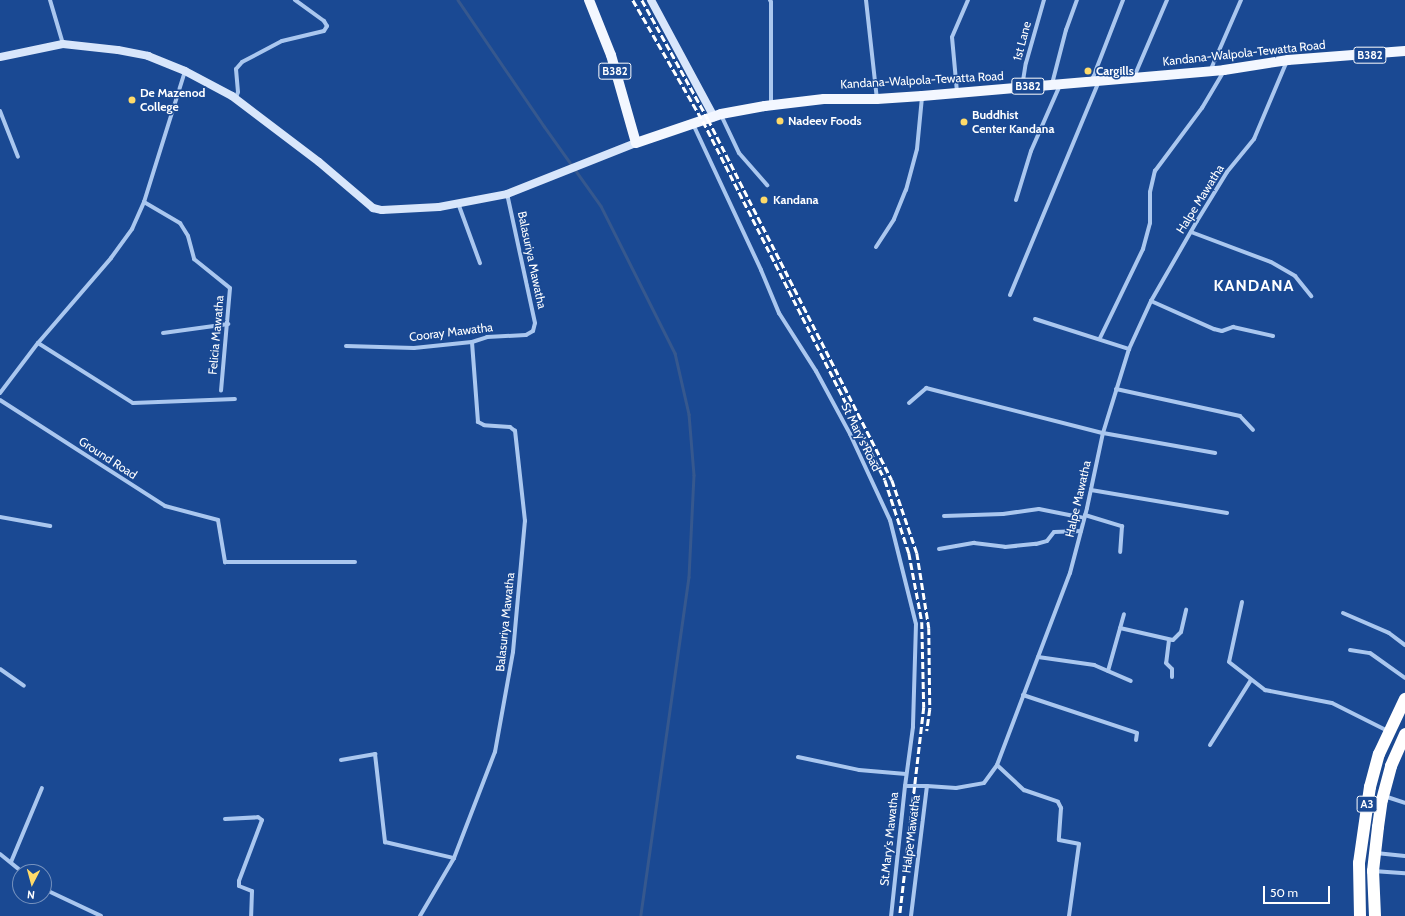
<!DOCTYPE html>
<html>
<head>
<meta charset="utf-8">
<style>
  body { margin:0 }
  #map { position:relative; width:1405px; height:916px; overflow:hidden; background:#1a4993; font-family:Cabin,sans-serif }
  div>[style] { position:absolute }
  .stream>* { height:2.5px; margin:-1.25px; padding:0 1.25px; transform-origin:1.25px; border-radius:1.25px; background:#36588e }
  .street>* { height:4px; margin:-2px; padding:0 2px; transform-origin:2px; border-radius:2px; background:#aac7ef }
  .secondary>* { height:8px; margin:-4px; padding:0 4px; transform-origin:4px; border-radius:4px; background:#d8e6fb }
  .primary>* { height:10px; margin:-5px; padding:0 5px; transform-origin:5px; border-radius:5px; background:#f3f7ff }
  .highway>* { height:12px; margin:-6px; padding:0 6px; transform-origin:6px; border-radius:6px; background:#fff }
  .rail>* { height:2.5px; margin-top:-1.25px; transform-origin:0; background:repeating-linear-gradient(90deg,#fff 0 7px,transparent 0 10px) }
  .dots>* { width:11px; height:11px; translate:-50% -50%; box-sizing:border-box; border:2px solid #1a4993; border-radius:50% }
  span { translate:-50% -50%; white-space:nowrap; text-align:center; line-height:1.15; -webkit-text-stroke:3px #1a4993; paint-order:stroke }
  .shield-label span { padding:1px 3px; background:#1a4993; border:1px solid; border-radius:3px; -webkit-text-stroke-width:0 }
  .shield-label { font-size:11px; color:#fff; font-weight:700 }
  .street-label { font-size:12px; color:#fff }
  .poi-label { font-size:12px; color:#fff; font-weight:700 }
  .left { translate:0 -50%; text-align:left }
  .district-label { font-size:16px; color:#fff; font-weight:700; letter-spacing:1px }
  .north { position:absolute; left:12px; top:864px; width:40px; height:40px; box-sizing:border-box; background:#1a4993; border:1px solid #7692be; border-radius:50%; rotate:186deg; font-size:11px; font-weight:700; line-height:16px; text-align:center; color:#fff }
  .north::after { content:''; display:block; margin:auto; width:14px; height:18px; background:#ffda69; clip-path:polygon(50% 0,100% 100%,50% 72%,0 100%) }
  .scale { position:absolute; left:1263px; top:886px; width:67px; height:18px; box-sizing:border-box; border:2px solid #fff; border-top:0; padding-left:5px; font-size:12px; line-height:14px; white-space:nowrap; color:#fff; -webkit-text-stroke:3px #1a4993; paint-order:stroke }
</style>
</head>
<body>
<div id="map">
  <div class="stream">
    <i style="left:458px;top:0;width:153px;rotate:55.7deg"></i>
    <i style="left:544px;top:126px;width:98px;rotate:54.5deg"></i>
    <i style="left:601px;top:206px;width:165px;rotate:63.3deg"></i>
    <i style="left:675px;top:353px;width:63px;rotate:77.1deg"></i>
    <i style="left:689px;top:414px;width:61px;rotate:85.3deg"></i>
    <i style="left:694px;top:475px;width:102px;rotate:92.8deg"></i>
    <i style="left:689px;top:577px;width:342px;rotate:98.1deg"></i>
  </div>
  <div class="street">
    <i style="left:50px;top:0;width:46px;rotate:73.5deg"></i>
    <i style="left:770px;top:0;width:2px;rotate:63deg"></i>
    <i style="left:771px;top:2px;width:103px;rotate:90deg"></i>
    <i style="left:866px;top:0;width:100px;rotate:83.7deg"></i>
    <i style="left:1211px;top:69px;width:75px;rotate:-66.5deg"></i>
    <i style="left:1134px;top:77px;width:84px;rotate:-66.8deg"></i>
    <i style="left:1092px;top:80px;width:86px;rotate:-68.8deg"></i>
    <i style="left:1052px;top:84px;width:56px;rotate:-75.5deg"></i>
    <i style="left:1066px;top:30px;width:32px;rotate:-70deg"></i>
    <i style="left:1022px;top:87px;width:24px;rotate:-81deg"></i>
    <i style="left:1026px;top:63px;width:66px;rotate:-74.1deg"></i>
    <i style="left:957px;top:92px;width:55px;rotate:-95.2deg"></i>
    <i style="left:952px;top:37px;width:40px;rotate:-66.6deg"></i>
    <i style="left:236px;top:98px;width:6px;rotate:-72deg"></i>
    <i style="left:238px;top:92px;width:23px;rotate:-95deg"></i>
    <i style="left:236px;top:69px;width:9px;rotate:-49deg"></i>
    <i style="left:242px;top:62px;width:45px;rotate:-27.7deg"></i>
    <i style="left:282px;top:41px;width:43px;rotate:-13.4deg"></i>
    <i style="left:324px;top:31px;width:6px;rotate:-59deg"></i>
    <i style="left:327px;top:26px;width:6px;rotate:-121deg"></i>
    <i style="left:324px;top:21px;width:36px;rotate:-144deg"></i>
    <i style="left:0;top:111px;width:49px;rotate:68.6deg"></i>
    <i style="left:721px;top:115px;width:42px;rotate:64.7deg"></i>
    <i style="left:739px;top:153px;width:43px;rotate:48.8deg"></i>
    <i style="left:693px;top:124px;width:161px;rotate:65deg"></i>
    <i style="left:761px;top:270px;width:47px;rotate:67.3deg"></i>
    <i style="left:779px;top:313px;width:69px;rotate:57.5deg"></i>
    <i style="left:816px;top:371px;width:72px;rotate:61.6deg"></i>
    <i style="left:850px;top:434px;width:95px;rotate:65.1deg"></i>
    <i style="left:890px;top:520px;width:107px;rotate:76deg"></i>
    <i style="left:916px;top:624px;width:103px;rotate:91.7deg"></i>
    <i style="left:913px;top:727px;width:60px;rotate:97.7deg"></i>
    <i style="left:905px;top:786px;width:131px;rotate:96.1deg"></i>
    <i style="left:1016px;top:200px;width:51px;rotate:-73deg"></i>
    <i style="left:1031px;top:151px;width:72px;rotate:-66.3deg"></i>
    <i style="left:144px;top:202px;width:42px;rotate:30.3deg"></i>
    <i style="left:180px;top:223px;width:15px;rotate:58deg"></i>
    <i style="left:188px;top:236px;width:24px;rotate:75deg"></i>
    <i style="left:194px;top:259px;width:46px;rotate:38.9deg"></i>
    <i style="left:230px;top:288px;width:103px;rotate:95deg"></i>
    <i style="left:458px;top:203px;width:64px;rotate:69.9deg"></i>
    <i style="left:1191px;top:232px;width:85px;rotate:20.6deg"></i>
    <i style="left:1271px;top:262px;width:28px;rotate:30deg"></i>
    <i style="left:1295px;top:276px;width:26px;rotate:51deg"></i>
    <i style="left:876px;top:247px;width:33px;rotate:-57deg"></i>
    <i style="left:894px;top:219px;width:31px;rotate:-68deg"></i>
    <i style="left:906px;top:190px;width:42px;rotate:-75deg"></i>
    <i style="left:917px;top:149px;width:52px;rotate:-84.5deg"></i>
    <i style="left:1010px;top:295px;width:232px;rotate:-67.4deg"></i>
    <i style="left:1151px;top:301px;width:69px;rotate:24deg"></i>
    <i style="left:1214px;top:329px;width:8px;rotate:14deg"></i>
    <i style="left:1222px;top:331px;width:12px;rotate:-20deg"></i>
    <i style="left:1233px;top:327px;width:41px;rotate:12.7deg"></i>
    <i style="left:1035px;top:319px;width:99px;rotate:17.7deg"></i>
    <i style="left:163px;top:333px;width:66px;rotate:-7.9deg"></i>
    <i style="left:1100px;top:338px;width:99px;rotate:-64.2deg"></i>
    <i style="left:1143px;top:249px;width:27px;rotate:-75deg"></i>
    <i style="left:1150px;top:223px;width:31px;rotate:-90deg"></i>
    <i style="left:1150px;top:192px;width:22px;rotate:-77deg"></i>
    <i style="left:1155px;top:171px;width:79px;rotate:-53.3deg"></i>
    <i style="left:1202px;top:108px;width:43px;rotate:-59.3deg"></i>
    <i style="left:38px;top:343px;width:112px;rotate:32.3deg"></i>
    <i style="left:133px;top:403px;width:102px;rotate:-2.2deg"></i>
    <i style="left:346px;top:346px;width:68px;rotate:1.7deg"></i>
    <i style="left:414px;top:348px;width:58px;rotate:-5.9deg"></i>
    <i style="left:472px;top:342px;width:16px;rotate:-18deg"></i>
    <i style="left:487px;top:337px;width:39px;rotate:-3deg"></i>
    <i style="left:526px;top:335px;width:8px;rotate:-30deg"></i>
    <i style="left:533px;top:331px;width:8px;rotate:-76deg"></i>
    <i style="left:535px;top:323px;width:132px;rotate:-102.2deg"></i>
    <i style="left:1116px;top:389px;width:127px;rotate:12.3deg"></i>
    <i style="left:1240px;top:416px;width:19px;rotate:47deg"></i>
    <i style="left:0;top:393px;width:63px;rotate:-52.8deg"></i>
    <i style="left:38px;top:343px;width:112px;rotate:-49.3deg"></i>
    <i style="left:111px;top:258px;width:36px;rotate:-54deg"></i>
    <i style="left:132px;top:229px;width:30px;rotate:-66deg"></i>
    <i style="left:144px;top:202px;width:137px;rotate:-72.6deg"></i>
    <i style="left:0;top:400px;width:196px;rotate:32.7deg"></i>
    <i style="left:165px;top:506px;width:55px;rotate:14.8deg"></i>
    <i style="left:218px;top:520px;width:43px;rotate:80.5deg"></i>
    <i style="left:225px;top:562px;width:130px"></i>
    <i style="left:909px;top:403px;width:23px;rotate:-41deg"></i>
    <i style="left:926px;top:388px;width:183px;rotate:14.3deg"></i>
    <i style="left:1103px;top:433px;width:114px;rotate:10.1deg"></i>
    <i style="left:1091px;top:490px;width:138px;rotate:9.6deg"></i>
    <i style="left:1085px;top:515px;width:39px;rotate:17deg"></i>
    <i style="left:1122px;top:526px;width:26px;rotate:94deg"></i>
    <i style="left:944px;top:516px;width:59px;rotate:-1.9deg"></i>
    <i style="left:1003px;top:514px;width:36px;rotate:-8deg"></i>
    <i style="left:1039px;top:509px;width:46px;rotate:11.3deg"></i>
    <i style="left:0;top:517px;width:51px;rotate:10.2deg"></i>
    <i style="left:939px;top:549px;width:36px;rotate:-10deg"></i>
    <i style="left:974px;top:543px;width:31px;rotate:7deg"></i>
    <i style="left:1005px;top:547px;width:31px;rotate:-6deg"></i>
    <i style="left:1036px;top:544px;width:11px;rotate:-15deg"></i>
    <i style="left:1047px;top:541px;width:11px;rotate:-52deg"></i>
    <i style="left:1054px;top:532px;width:27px;rotate:-2deg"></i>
    <i style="left:1242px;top:602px;width:61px;rotate:102.2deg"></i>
    <i style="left:1229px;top:662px;width:46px;rotate:37.9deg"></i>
    <i style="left:1265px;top:690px;width:68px;rotate:11deg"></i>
    <i style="left:1332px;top:703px;width:63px;rotate:26.6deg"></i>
    <i style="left:1343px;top:613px;width:50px;rotate:23.5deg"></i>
    <i style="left:1389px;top:633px;width:20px;rotate:37deg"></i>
    <i style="left:1120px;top:628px;width:54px;rotate:12.8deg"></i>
    <i style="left:1173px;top:640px;width:11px;rotate:-45deg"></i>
    <i style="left:1181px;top:632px;width:23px;rotate:-77deg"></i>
    <i style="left:1169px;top:640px;width:23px;rotate:97deg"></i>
    <i style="left:1166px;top:663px;width:8px;rotate:45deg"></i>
    <i style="left:1172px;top:669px;width:8px;rotate:90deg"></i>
    <i style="left:1350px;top:650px;width:20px;rotate:9deg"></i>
    <i style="left:1370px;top:653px;width:43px;rotate:35.5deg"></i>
    <i style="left:1038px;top:657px;width:57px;rotate:8.1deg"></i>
    <i style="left:1094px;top:665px;width:40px;rotate:23.4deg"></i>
    <i style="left:0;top:669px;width:29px;rotate:35deg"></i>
    <i style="left:1108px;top:671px;width:59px;rotate:-74.3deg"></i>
    <i style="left:1023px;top:695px;width:120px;rotate:18.4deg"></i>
    <i style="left:1137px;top:733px;width:7px;rotate:98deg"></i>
    <i style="left:1210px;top:745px;width:77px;rotate:-57.8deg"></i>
    <i style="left:798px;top:757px;width:62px;rotate:12deg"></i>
    <i style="left:859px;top:770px;width:47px;rotate:4.9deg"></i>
    <i style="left:341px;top:760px;width:35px;rotate:-10deg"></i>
    <i style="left:375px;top:754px;width:89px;rotate:83.5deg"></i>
    <i style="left:385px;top:842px;width:71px;rotate:13.1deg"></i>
    <i style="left:997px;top:765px;width:37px;rotate:43deg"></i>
    <i style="left:1024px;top:790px;width:36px;rotate:19deg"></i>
    <i style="left:1058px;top:802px;width:7px;rotate:63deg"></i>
    <i style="left:1061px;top:808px;width:32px;rotate:94deg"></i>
    <i style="left:1059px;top:840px;width:20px;rotate:11deg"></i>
    <i style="left:1079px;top:844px;width:73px;rotate:97.9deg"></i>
    <i style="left:905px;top:786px;width:22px"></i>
    <i style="left:1384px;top:796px;width:22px;rotate:18deg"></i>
    <i style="left:225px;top:819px;width:33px;rotate:-3deg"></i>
    <i style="left:258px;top:817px;width:5px;rotate:37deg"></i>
    <i style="left:262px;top:820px;width:65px;rotate:110.7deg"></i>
    <i style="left:239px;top:881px;width:5px;rotate:90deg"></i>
    <i style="left:239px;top:886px;width:14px;rotate:21deg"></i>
    <i style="left:252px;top:891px;width:25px;rotate:92deg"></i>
    <i style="left:1376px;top:853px;width:29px;rotate:6deg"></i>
    <i style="left:0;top:854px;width:28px;rotate:39deg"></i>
    <i style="left:11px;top:862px;width:80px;rotate:-67.3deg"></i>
    <i style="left:1373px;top:871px;width:32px;rotate:4deg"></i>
    <i style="left:44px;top:889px;width:63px;rotate:25.3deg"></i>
    <i style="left:420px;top:916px;width:67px;rotate:-59.6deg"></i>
    <i style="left:454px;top:858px;width:114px;rotate:-68.9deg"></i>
    <i style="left:495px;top:752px;width:102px;rotate:-79.8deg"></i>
    <i style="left:513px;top:652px;width:132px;rotate:-84.8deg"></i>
    <i style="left:525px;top:521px;width:91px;rotate:-96.3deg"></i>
    <i style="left:515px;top:431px;width:6px;rotate:-141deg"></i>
    <i style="left:510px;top:427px;width:26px;rotate:-176deg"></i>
    <i style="left:484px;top:425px;width:7px;rotate:-153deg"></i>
    <i style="left:478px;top:422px;width:80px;rotate:-94.3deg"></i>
    <i style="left:911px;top:916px;width:131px;rotate:-83deg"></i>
    <i style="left:927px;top:786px;width:29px;rotate:4deg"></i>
    <i style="left:956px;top:788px;width:28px;rotate:-10deg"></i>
    <i style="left:984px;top:783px;width:22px;rotate:-54deg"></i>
    <i style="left:997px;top:765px;width:205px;rotate:-69.2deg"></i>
    <i style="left:1070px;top:573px;width:67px;rotate:-75.3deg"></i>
    <i style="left:1087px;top:508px;width:77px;rotate:-78deg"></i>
    <i style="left:1103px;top:433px;width:88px;rotate:-72.8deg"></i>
    <i style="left:1129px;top:349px;width:53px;rotate:-65.4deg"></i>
    <i style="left:1151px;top:301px;width:92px;rotate:-60.1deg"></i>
    <i style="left:1197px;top:221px;width:57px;rotate:-58.5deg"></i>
    <i style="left:1227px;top:172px;width:43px;rotate:-50.7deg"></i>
    <i style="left:1254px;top:139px;width:85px;rotate:-67.1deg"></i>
  </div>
  <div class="secondary">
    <i style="left:651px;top:0;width:133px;rotate:61.7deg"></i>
    <i style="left:0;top:57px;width:64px;rotate:-11.7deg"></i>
    <i style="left:63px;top:44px;width:55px;rotate:6.2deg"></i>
    <i style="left:118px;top:50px;width:31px;rotate:11deg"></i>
    <i style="left:148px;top:56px;width:40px;rotate:22deg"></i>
    <i style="left:185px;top:71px;width:53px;rotate:28deg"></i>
    <i style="left:232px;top:96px;width:109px;rotate:37.2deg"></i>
    <i style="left:319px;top:162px;width:71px;rotate:40.4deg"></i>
    <i style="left:373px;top:208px;width:9px;rotate:13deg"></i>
    <i style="left:382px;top:210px;width:57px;rotate:-3deg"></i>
    <i style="left:439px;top:207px;width:69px;rotate:-10.8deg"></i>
    <i style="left:507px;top:194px;width:139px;rotate:-21.6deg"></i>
  </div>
  <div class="primary">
    <i style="left:589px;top:0;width:59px;rotate:68.2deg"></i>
    <i style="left:611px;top:55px;width:91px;rotate:74.1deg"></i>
    <i style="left:636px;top:143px;width:90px;rotate:-18.8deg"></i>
    <i style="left:721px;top:114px;width:45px;rotate:-10.3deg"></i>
    <i style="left:765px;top:106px;width:59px;rotate:-6.8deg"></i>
    <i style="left:824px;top:99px;width:53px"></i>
    <i style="left:877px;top:99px;width:45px;rotate:-3.8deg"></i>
    <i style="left:922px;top:96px;width:303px;rotate:-4.9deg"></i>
    <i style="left:1224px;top:70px;width:65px;rotate:-8.9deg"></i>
    <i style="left:1288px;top:60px;width:117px;rotate:-4.4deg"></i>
  </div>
  <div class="highway">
    <i style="left:1360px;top:916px;width:53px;rotate:-91.1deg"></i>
    <i style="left:1359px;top:863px;width:77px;rotate:-81.8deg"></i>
    <i style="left:1370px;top:787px;width:34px;rotate:-75deg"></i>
    <i style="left:1379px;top:754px;width:61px;rotate:-64.7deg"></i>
    <i style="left:1375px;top:916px;width:45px;rotate:-92.5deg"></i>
    <i style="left:1373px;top:871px;width:44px;rotate:-83.5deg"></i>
    <i style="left:1378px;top:827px;width:27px;rotate:-82deg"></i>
    <i style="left:1382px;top:800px;width:35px;rotate:-75deg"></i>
    <i style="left:1391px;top:766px;width:35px;rotate:-66deg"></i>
  </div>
  <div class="rail">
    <i style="left:633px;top:0;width:140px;rotate:60deg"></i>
    <i style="left:703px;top:121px;width:402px;rotate:63.1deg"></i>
    <i style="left:885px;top:480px;width:77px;rotate:71.8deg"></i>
    <i style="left:909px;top:553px;width:70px;rotate:79.3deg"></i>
    <i style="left:922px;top:622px;width:85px;rotate:88.7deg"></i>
    <i style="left:924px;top:707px;width:210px;rotate:96.6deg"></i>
    <i style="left:642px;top:0;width:136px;rotate:61deg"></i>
    <i style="left:708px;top:119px;width:405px;rotate:63deg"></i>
    <i style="left:892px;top:480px;width:77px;rotate:71.1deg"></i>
    <i style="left:917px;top:553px;width:76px;rotate:80.9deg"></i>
    <i style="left:929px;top:628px;width:81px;rotate:89.3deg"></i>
    <i style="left:930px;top:709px;width:22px;rotate:98deg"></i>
  </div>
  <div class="dots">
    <i style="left:1088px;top:71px;background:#ffda69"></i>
    <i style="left:132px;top:100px;background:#ffda69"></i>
    <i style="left:780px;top:121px;background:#ffda69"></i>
    <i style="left:964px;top:122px;background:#ffda69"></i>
    <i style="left:764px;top:200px;background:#ffda69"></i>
  </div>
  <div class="shield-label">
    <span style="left:1370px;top:55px">B382</span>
    <span style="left:615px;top:71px">B382</span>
    <span style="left:1028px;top:86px">B382</span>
    <span style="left:1367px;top:804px">A3</span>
  </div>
  <div class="street-label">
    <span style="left:1022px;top:41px;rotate:-75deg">1st Lane</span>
    <span style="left:1244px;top:53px;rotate:-6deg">Kandana-Walpola-Tewatta Road</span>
    <span style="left:922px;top:80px;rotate:-3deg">Kandana-Walpola-Tewatta Road</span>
    <span style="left:1200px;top:199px;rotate:-58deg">Halpe Mawatha</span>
    <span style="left:532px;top:260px;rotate:78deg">Balasuriya Mawatha</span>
    <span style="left:451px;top:332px;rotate:-7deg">Cooray Mawatha</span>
    <span style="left:216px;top:335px;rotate:-85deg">Felicia Mawatha</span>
    <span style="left:861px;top:437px;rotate:64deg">St Mary's Road</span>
    <span style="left:108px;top:458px;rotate:33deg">Ground Road</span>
    <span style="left:1078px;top:499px;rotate:-77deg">Halpe Mawatha</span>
    <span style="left:505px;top:622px;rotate:-84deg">Balasuriya Mawatha</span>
    <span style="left:911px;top:834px;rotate:-83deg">Halpe Mawatha</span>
    <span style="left:889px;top:839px;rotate:-84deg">St.Mary's Mawatha</span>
  </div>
  <div class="poi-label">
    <span class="left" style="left:1096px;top:71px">Cargills</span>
    <span class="left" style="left:140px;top:100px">De Mazenod<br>College</span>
    <span class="left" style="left:972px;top:122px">Buddhist<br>Center Kandana</span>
    <span class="left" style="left:788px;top:121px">Nadeev Foods</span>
    <span class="left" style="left:773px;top:200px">Kandana</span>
  </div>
  <div class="district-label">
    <span style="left:1254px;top:286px">KANDANA</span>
  </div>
  <div class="north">N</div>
  <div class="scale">50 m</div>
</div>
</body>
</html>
